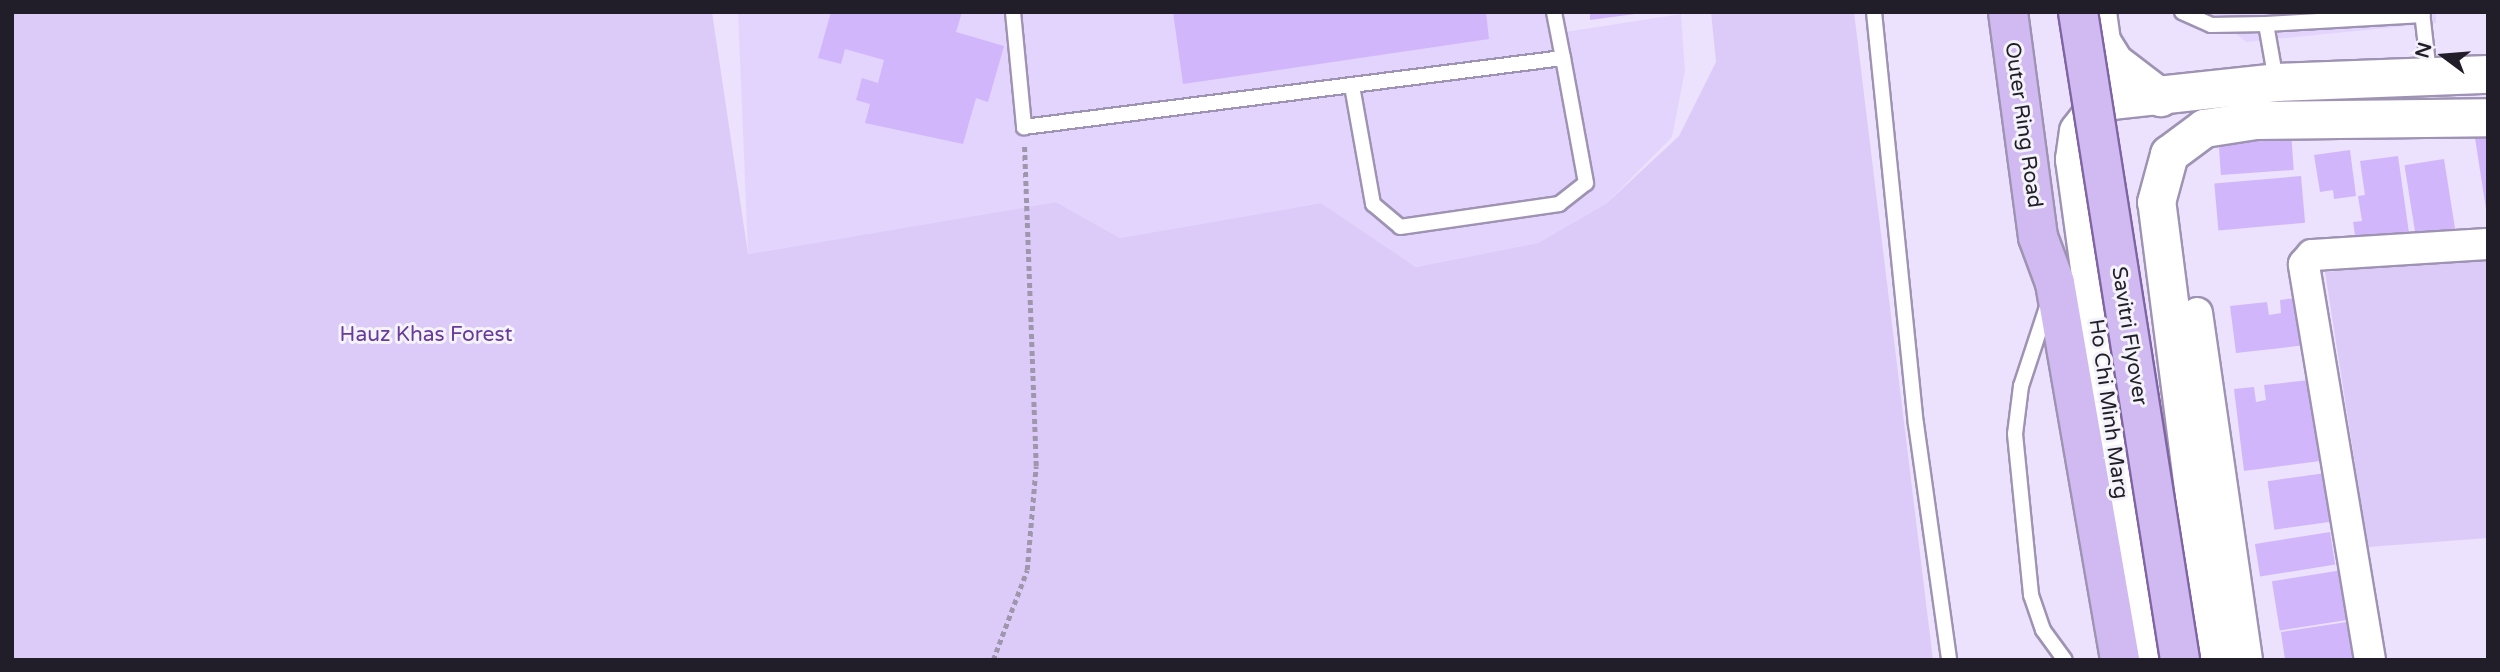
<!DOCTYPE html>
<html>
<head>
<meta charset="utf-8">
<style>
  body { margin:0 }
  #map { position:relative; width:2500px; height:672px; overflow:hidden; background:#ece2fd; font-family:"Varela Round",sans-serif }
  div>[style] { position:absolute }
  .built>* { inset:0; background:#e3d4fd }
  .green>* { inset:0; background:#dccbf8 }
  .building>* { inset:0; background:#d2b6fc; transform-origin:0 0 }
  .path>* { height:4.5px; margin-top:-2.25px; transform-origin:0; background:repeating-linear-gradient(90deg,#9e97ac 0 5px,transparent 0 8.5px) }
  .roads { filter:drop-shadow(2px 0 #9f93b3) drop-shadow(-2px 0 #9f93b3) drop-shadow(0 2px #9f93b3) drop-shadow(0 -2px #9f93b3) }
  .service>* { height:14px; margin:-7px; padding:0 7px; transform-origin:7px; border-radius:7px; background:#fff }
  .minor>* { height:30px; margin:-15px; padding:0 15px; transform-origin:15px; border-radius:15px; background:#fff }
  .tertiary>* { height:37px; margin:-18.5px; padding:0 18.5px; transform-origin:18.5px; border-radius:18.5px; background:#fff }
  .primary>* { height:38px; margin:-19px; padding:0 19px; transform-origin:19px; border-radius:19px; background:#d1baf1 }
  .bridges { filter:drop-shadow(2px 0 #7f65a4) drop-shadow(-2px 0 #7f65a4) drop-shadow(0 2px #7f65a4) drop-shadow(0 -2px #7f65a4) }
  .primary-bridge>* { height:38px; margin:-19px; padding:0 19px; transform-origin:19px; border-radius:19px; background:#d1baf1 }
  span { translate:-50% -50%; white-space:nowrap; text-align:center; line-height:1.15; -webkit-text-stroke:6px #f5f3fa; paint-order:stroke }
  .street-label { font-size:21px; color:#211d29 }
  .park-label { font-size:21px; color:#683a9c }
  .frame { position:absolute; inset:0; border:14px solid #211d29; pointer-events:none }
  .north { position:absolute; left:2409px; top:21px; width:70px; height:70px; -webkit-text-stroke:5px #f5f3fa; paint-order:stroke; rotate:286deg; font-size:19px; font-weight:700; line-height:28px; text-align:center; color:#211d29 }
  .north::after { content:''; display:block; margin:auto; width:24px; height:32px; background:#211d29; clip-path:polygon(50% 0,100% 100%,50% 72%,0 100%) }
</style>
</head>
<body>
<div id="map">
  <div class="built">
    <i style="clip-path:polygon(738px 12px,1562px 12px,1565px 32px,1681px 14px,1685px 71px,1672px 137px,1607px 203px,1538px 243px,1416px 267px,1321px 203px,1120px 238px,1056px 202px,748px 254px)"></i>
    <i style="clip-path:polygon(2210px 12px,2436px 12px,2436px 23px,2246px 42px)"></i>
  </div>
  <div class="green">
    <i style="clip-path:polygon(12px 12px,712px 12px,748px 254px,1056px 202px,1120px 238px,1321px 203px,1416px 267px,1538px 243px,1607px 203px,1679px 136px,1716px 62px,1711px 12px,1854px 12px,1933px 660px,12px 660px)"></i>
    <i style="clip-path:polygon(2488px 257px,2488px 538px,2368px 547px,2325px 272px)"></i>
  </div>
  <div class="building">
    <i style="clip-path:polygon(831px 12px,962px 12px,956px 32px,1004px 46px,988px 102px,976px 98px,963px 144px,865px 123px,870px 104px,856px 100px,862px 78px,878px 83px,884px 60px,845px 49px,841px 64px,818px 58px)"></i>
    <i style="clip-path:polygon(1173px 12px,1486px 12px,1489px 39px,1183px 84px)"></i>
    <i style="clip-path:polygon(1590px 12px,1635px 12px,1635px 14px,1590px 20px)"></i>
    <i style="left:2291px;top:131px;width:39px;height:73px;rotate:86deg"></i>
    <i style="clip-path:polygon(2488px 136px,2488px 209px,2486px 209px,2475px 138px)"></i>
    <i style="clip-path:polygon(2350px 150px,2356px 196px,2334px 199px,2333px 190px,2320px 192px,2314px 155px)"></i>
    <i style="clip-path:polygon(2398px 156px,2410px 240px,2357px 248px,2353px 222px,2362px 221px,2358px 196px,2365px 195px,2360px 161px)"></i>
    <i style="left:2444px;top:159px;width:73px;height:40px;rotate:81deg"></i>
    <i style="left:2301px;top:176px;width:47px;height:87px;rotate:85deg"></i>
    <i style="clip-path:polygon(2302px 297px,2307px 345px,2236px 353px,2230px 306px,2267px 302px,2269px 315px,2281px 313px,2280px 300px)"></i>
    <i style="clip-path:polygon(2310px 380px,2320px 461px,2244px 471px,2234px 389px,2254px 387px,2256px 402px,2266px 400px,2264px 385px)"></i>
    <i style="left:2326px;top:473px;width:49px;height:59px;rotate:82deg"></i>
    <i style="left:2330px;top:532px;width:33px;height:76px;rotate:81deg"></i>
    <i style="left:2349px;top:569px;width:50px;height:78px;rotate:81deg"></i>
    <i style="clip-path:polygon(2360px 620px,2366px 660px,2285px 660px,2281px 632px)"></i>
  </div>
  <div class="path">
    <i style="left:993px;top:660px;width:96px;rotate:-69.3deg"></i>
    <i style="left:1027px;top:570px;width:104px;rotate:-85.1deg"></i>
    <i style="left:1036px;top:466px;width:321px;rotate:-92.1deg"></i>
  </div>
  <div class="roads">
    <div class="service">
      <i style="left:1013px;top:12px;width:116px;rotate:84.5deg"></i>
      <i style="left:1024px;top:127px;width:543px;rotate:-7.3deg"></i>
      <i style="left:1563px;top:58px;width:47px;rotate:-101.1deg"></i>
      <i style="left:1874px;top:12px;width:414px;rotate:84.2deg"></i>
      <i style="left:1916px;top:424px;width:238px;rotate:82deg"></i>
      <i style="left:2182px;top:12px;width:32px;rotate:24deg"></i>
      <i style="left:2211px;top:25px;width:55px;rotate:-1deg"></i>
      <i style="left:2266px;top:24px;width:58px;rotate:80deg"></i>
      <i style="left:2422px;top:12px;width:61px;rotate:83.5deg"></i>
      <i style="left:2266px;top:24px;width:157px;rotate:-3.3deg"></i>
      <i style="left:1352px;top:86px;width:120px;rotate:79.9deg"></i>
      <i style="left:1373px;top:204px;width:35px;rotate:40deg"></i>
      <i style="left:1400px;top:227px;width:161px;rotate:-8.2deg"></i>
      <i style="left:1559px;top:204px;width:34px;rotate:-38deg"></i>
      <i style="left:1586px;top:183px;width:127px;rotate:-100.4deg"></i>
      <i style="left:2048px;top:304px;width:86px;rotate:108.2deg"></i>
      <i style="left:2021px;top:386px;width:48px;rotate:97.1deg"></i>
      <i style="left:2015px;top:434px;width:162px;rotate:84.3deg"></i>
      <i style="left:2031px;top:595px;width:37px;rotate:71deg"></i>
      <i style="left:2043px;top:630px;width:37px;rotate:54deg"></i>
    </div>
    <div class="minor">
      <i style="left:2197px;top:313px;width:351px;rotate:81.8deg"></i>
      <i style="left:2370px;top:660px;width:401px;rotate:-99.5deg"></i>
      <i style="left:2304px;top:264px;width:12px;rotate:-48deg"></i>
      <i style="left:2312px;top:255px;width:176px;rotate:-3.6deg"></i>
    </div>
    <div class="tertiary">
      <i style="left:2097px;top:12px;width:29px;rotate:82deg"></i>
      <i style="left:2101px;top:41px;width:25px;rotate:58deg"></i>
      <i style="left:2114px;top:62px;width:58px;rotate:37.3deg"></i>
      <i style="left:2143px;top:660px;width:506px;rotate:-97.84deg"></i>
      <i style="left:2074px;top:159px;width:28px;rotate:-82deg"></i>
      <i style="left:2078px;top:131px;width:31px;rotate:-52deg"></i>
      <i style="left:2097px;top:107px;width:16px;rotate:-27deg"></i>
      <i style="left:2111px;top:100px;width:166px;rotate:-6.2deg"></i>
      <i style="left:2276px;top:82px;width:212px;rotate:-2.2deg"></i>
      <i style="left:2215px;top:660px;width:462px;rotate:-97.3deg"></i>
      <i style="left:2156px;top:202px;width:50px;rotate:-74.8deg"></i>
      <i style="left:2169px;top:154px;width:44px;rotate:-36.6deg"></i>
      <i style="left:2204px;top:128px;width:52px;rotate:-8.9deg"></i>
      <i style="left:2255px;top:120px;width:233px;rotate:-0.7deg"></i>
    </div>
    <div class="primary">
      <i style="left:2008px;top:12px;width:227px;rotate:82.4deg"></i>
      <i style="left:2038px;top:237px;width:49px;rotate:69.7deg"></i>
      <i style="left:2055px;top:283px;width:383px;rotate:80.2deg"></i>
    </div>
  </div>
  <div class="bridges">
    <div class="primary-bridge">
      <i style="left:2078px;top:12px;width:656px;rotate:81.05deg"></i>
    </div>
  </div>
  <div class="street-label">
    <span style="left:2023px;top:125px;rotate:82deg">Outer Ring Road</span>
    <span style="left:2129px;top:336px;rotate:81deg">Savitri Flyover</span>
    <span style="left:2108px;top:409px;rotate:82deg">Ho Chi Minh Marg</span>
  </div>
  <div class="park-label">
    <span style="left:426px;top:335px">Hauz Khas Forest</span>
  </div>
  <div class="frame"></div>
  <div class="north">N</div>
</div>
</body>
</html>
